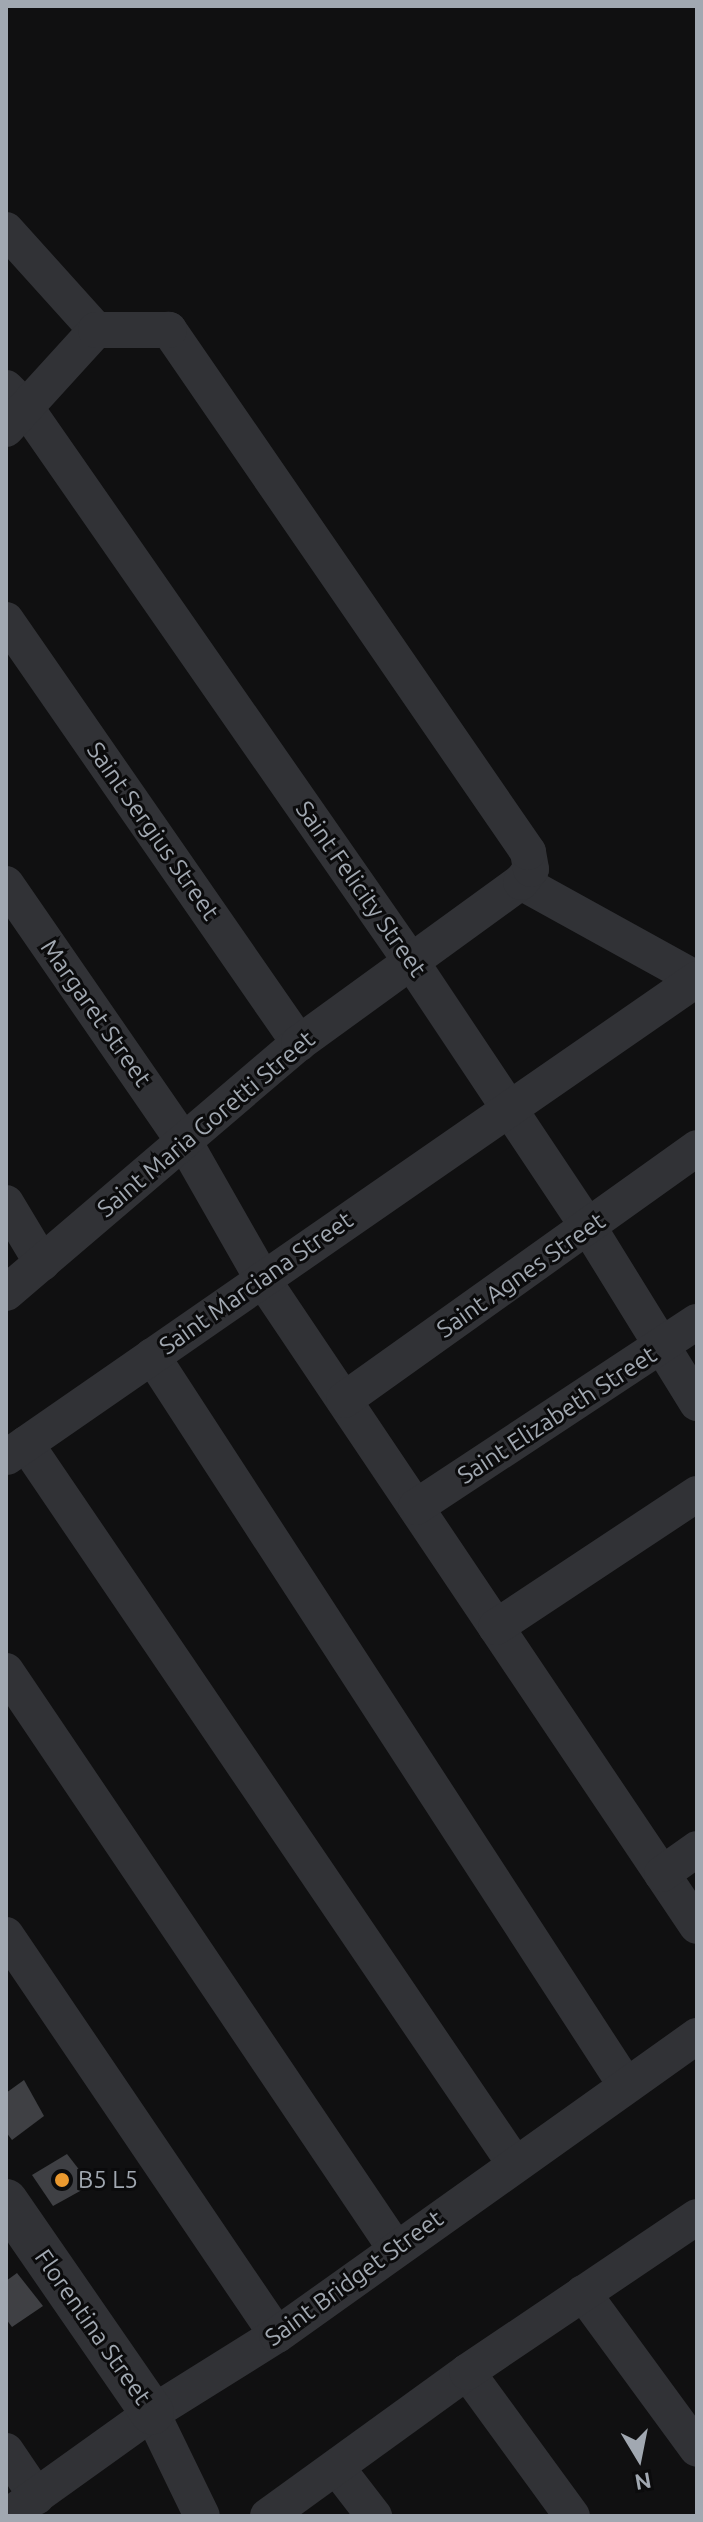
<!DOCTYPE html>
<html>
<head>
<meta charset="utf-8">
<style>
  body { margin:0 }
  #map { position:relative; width:703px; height:2522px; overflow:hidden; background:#101011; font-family:Ubuntu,sans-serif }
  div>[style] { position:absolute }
  .building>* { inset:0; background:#3f4044 }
  .minor>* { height:36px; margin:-18px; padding:0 18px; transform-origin:18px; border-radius:18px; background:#313236 }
  .tertiary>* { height:44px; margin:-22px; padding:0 22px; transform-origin:22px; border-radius:22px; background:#313236 }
  .dots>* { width:22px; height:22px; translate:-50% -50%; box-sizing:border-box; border:4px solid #0b0b0c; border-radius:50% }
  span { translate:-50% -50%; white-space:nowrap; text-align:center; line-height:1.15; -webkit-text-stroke:6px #0b0b0c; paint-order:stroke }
  .street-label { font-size:24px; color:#a1a8b1 }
  .poi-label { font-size:24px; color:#a1a8b1 }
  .left { translate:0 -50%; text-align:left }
  .frame { position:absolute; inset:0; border:8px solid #a1a8b1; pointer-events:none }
  .north { position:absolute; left:599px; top:2418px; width:80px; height:80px; -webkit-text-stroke:6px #0b0b0c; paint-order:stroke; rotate:170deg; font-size:22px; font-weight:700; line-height:32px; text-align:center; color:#a1a8b1 }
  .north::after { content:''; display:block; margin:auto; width:28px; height:36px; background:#a1a8b1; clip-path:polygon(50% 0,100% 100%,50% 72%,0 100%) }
</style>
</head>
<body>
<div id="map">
  <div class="building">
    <i style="clip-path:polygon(24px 2080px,44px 2116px,12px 2140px,6px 2132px,6px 2093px)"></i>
    <i style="clip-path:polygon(67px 2154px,91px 2185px,53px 2206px,32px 2175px)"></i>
    <i style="clip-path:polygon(17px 2273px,43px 2306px,12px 2327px,6px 2319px,6px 2281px)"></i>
  </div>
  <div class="minor">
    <i style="left:6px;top:230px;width:135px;rotate:48deg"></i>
    <i style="left:6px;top:388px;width:28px;rotate:45deg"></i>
    <i style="left:26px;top:408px;width:676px;rotate:55.18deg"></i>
    <i style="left:412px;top:963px;width:319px;rotate:56.3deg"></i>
    <i style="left:589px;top:1228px;width:206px;rotate:58.3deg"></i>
    <i style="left:6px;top:429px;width:134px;rotate:-47.7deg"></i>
    <i style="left:6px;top:620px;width:515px;rotate:55.29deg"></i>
    <i style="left:521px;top:882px;width:201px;rotate:28.9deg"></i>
    <i style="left:6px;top:884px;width:315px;rotate:55.4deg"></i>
    <i style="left:185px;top:1143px;width:158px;rotate:60.3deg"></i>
    <i style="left:263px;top:1280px;width:778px;rotate:56.11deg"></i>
    <i style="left:6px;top:1203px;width:70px;rotate:59deg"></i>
    <i style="left:6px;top:1293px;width:385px;rotate:-40.5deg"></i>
    <i style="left:299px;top:1043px;width:274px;rotate:-36deg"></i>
    <i style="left:521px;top:882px;width:16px;rotate:-52deg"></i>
    <i style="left:531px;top:869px;width:17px;rotate:-100deg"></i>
    <i style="left:528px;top:852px;width:634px;rotate:-124.52deg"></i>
    <i style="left:169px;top:330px;width:73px;rotate:180deg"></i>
    <i style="left:152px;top:1356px;width:868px;rotate:56.99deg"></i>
    <i style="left:344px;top:1400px;width:434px;rotate:-35.5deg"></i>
    <i style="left:26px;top:1444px;width:869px;rotate:55.83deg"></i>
    <i style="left:7px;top:1457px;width:839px;rotate:-34.71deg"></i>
    <i style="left:416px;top:1507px;width:336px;rotate:-33.4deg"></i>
    <i style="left:496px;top:1627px;width:241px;rotate:-33.5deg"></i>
    <i style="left:6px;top:1671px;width:696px;rotate:56.01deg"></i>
    <i style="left:662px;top:1874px;width:43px;rotate:-35.5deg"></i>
    <i style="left:6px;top:1935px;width:483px;rotate:55.9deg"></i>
    <i style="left:583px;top:2293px;width:193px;rotate:53.8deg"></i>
    <i style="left:467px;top:2372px;width:178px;rotate:53.9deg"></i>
    <i style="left:152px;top:2413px;width:114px;rotate:64.1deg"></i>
    <i style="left:6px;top:2451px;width:55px;rotate:56deg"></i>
    <i style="left:337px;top:2468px;width:61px;rotate:52.4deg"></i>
    <i style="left:8px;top:2516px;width:177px;rotate:-35.6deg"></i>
    <i style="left:152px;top:2413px;width:147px;rotate:-32deg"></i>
    <i style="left:277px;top:2335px;width:516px;rotate:-35.45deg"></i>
    <i style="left:268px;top:2516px;width:246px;rotate:-35.9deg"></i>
    <i style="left:467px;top:2372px;width:277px;rotate:-34deg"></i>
  </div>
  <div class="tertiary">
    <i style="left:6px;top:2201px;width:257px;rotate:55.4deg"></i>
  </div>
  <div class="dots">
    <i style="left:62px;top:2180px;background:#ea992f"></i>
  </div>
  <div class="street-label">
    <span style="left:153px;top:831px;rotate:55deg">Saint Sergius Street</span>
    <span style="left:361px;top:889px;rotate:55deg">Saint Felicity Street</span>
    <span style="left:96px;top:1013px;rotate:55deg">Margaret Street</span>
    <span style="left:206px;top:1124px;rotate:-40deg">Saint Maria Goretti Street</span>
    <span style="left:521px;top:1275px;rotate:-35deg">Saint Agnes Street</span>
    <span style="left:256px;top:1283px;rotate:-35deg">Saint Marciana Street</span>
    <span style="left:557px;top:1415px;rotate:-33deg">Saint Elizabeth Street</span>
    <span style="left:354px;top:2278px;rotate:-36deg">Saint Bridget Street</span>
    <span style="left:93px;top:2327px;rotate:55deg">Florentina Street</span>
  </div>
  <div class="poi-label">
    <span class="left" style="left:78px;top:2180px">B5 L5</span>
  </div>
  <div class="frame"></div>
  <div class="north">N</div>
</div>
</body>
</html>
